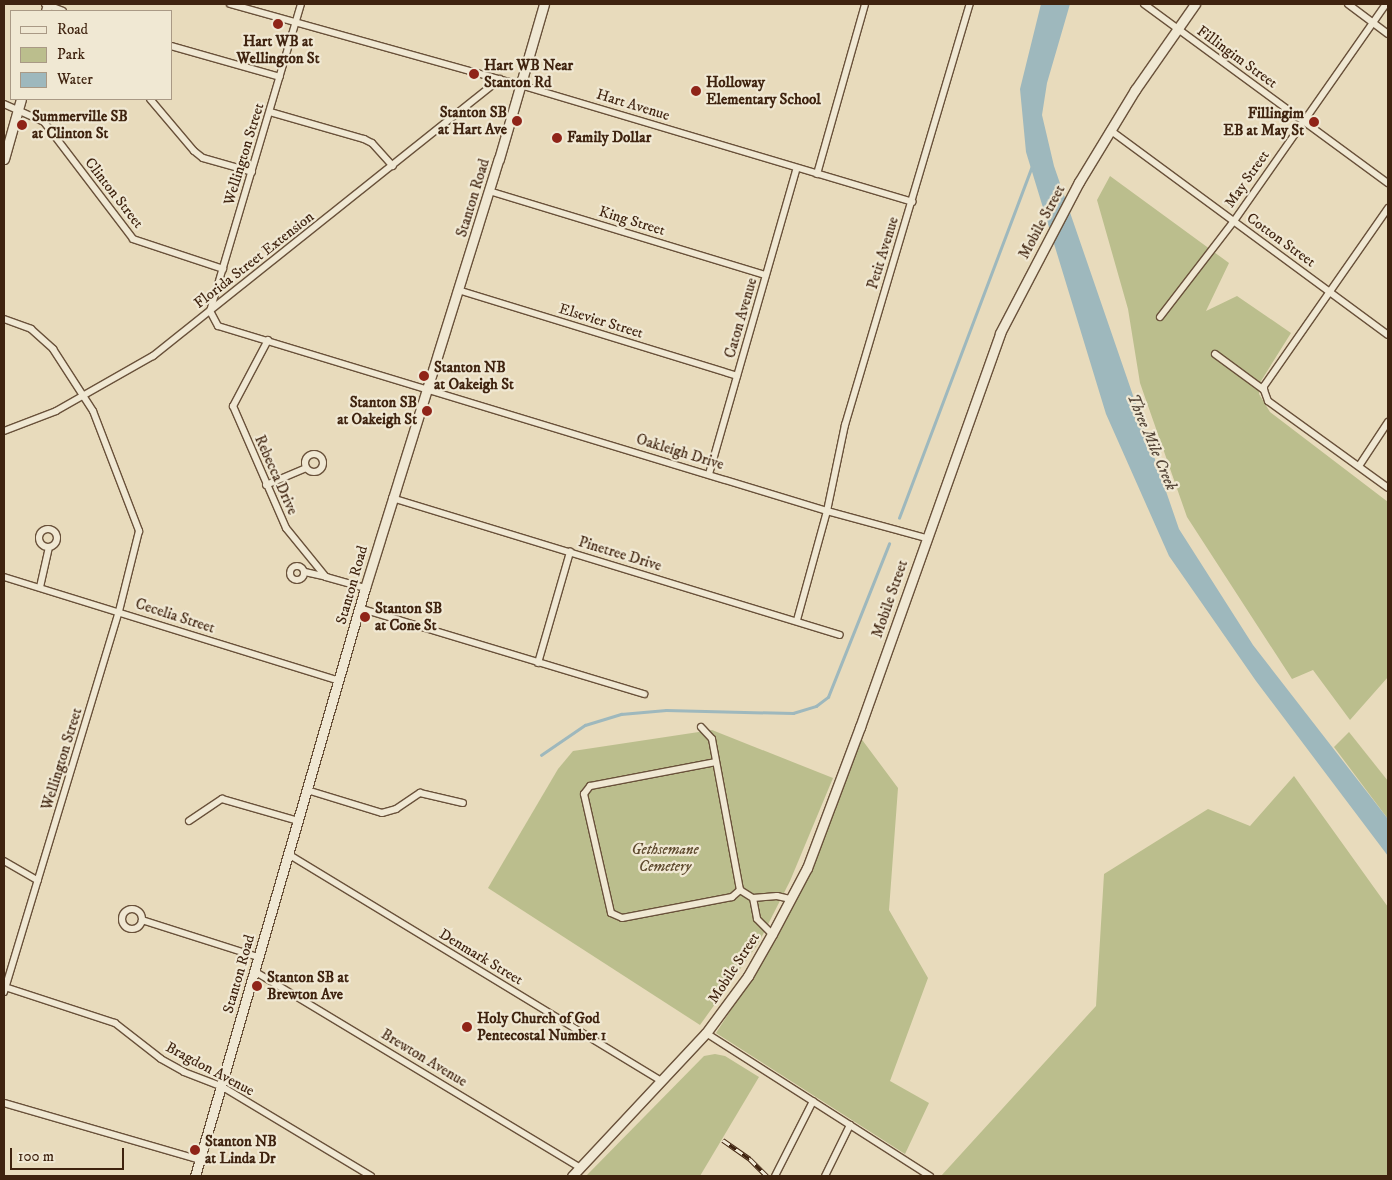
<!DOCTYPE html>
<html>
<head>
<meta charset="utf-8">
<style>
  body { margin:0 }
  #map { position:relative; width:1392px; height:1180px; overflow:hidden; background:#e8dbbc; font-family:"IM FELL DW Pica",serif }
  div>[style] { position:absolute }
  .green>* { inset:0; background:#bbbe8d }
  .water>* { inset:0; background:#9eb8bd }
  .stream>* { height:2.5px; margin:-1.25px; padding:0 1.25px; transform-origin:1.25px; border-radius:1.25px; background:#9eb8bd }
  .roads { filter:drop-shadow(1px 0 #69513a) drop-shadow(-1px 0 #69513a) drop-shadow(0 1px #69513a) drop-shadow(0 -1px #69513a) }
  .street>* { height:6px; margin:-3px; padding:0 3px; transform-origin:3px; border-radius:3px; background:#f0e8d3 }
  .street>.ring { margin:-3px; padding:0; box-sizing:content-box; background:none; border:6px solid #f0e8d3; border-radius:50% }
  .secondary>* { height:9px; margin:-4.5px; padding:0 4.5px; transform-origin:4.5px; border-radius:4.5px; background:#f0e8d3 }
  .rail>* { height:4.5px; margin-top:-2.25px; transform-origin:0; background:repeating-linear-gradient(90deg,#f0e8d3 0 8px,#3f230f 0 16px); box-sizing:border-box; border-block:1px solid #3f230f }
  .dots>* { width:14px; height:14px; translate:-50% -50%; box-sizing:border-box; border:2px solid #f0e8d3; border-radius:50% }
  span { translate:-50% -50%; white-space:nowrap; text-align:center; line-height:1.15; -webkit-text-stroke:4.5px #f0e8d3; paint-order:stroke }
  .poi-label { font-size:15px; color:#3f230f; font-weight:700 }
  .left { translate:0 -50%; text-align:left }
  .right { translate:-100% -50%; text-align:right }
  .street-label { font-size:15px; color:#3f230f }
  .park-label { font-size:15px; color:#5e4a2e; font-style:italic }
  .water-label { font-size:16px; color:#57483a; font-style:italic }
  .frame { position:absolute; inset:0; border:5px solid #3f230f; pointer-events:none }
  .legend { position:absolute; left:10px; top:10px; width:162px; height:90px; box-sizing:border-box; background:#f0e8d3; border:1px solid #a99985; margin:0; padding:6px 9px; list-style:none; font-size:15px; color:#3f230f }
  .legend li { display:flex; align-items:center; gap:10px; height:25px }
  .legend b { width:25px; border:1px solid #a99985 }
  .scale { position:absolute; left:10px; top:1148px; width:114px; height:22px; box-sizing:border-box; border:2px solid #3f230f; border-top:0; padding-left:6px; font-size:15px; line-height:18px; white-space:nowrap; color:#3f230f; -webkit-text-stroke:4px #f0e8d3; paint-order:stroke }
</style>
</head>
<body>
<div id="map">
  <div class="green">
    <i style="clip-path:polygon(1110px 176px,1229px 263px,1206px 311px,1237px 296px,1291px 333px,1261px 381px,1259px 394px,1270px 412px,1388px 502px,1388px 677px,1350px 720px,1313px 670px,1292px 679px,1187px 517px,1140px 383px,1128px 309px,1097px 200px)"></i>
    <i style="clip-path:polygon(712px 730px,833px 778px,790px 881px,758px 944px,700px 1025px,488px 888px,558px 769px,573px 751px)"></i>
    <i style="clip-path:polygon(1349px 732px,1388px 781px,1388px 819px,1334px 747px)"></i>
    <i style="clip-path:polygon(860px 737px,898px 788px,889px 910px,928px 978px,890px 1081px,929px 1103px,905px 1154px,716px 1033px,776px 940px,811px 871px)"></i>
    <i style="clip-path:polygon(1294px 776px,1388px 907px,1388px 1176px,941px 1176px,1096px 1006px,1104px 874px,1208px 809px,1250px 826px)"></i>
    <i style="clip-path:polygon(715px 1054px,725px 1056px,759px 1077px,700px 1176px,586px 1176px,704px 1056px)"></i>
  </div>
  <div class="water">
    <i style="clip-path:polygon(1041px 4px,1070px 4px,1047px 83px,1042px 115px,1054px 166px,1179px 529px,1253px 645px,1388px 819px,1388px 856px,1256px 681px,1169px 556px,1106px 414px,1026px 152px,1020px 89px)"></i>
  </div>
  <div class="stream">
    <i style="left:899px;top:518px;width:376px;rotate:-69.3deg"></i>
    <i style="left:541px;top:755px;width:53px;rotate:-34.3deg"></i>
    <i style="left:585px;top:725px;width:38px;rotate:-17deg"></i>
    <i style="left:621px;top:714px;width:45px;rotate:-5.1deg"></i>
    <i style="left:666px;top:710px;width:127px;rotate:1.4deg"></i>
    <i style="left:793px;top:713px;width:24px;rotate:-17deg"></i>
    <i style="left:816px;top:706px;width:15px;rotate:-37deg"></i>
    <i style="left:828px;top:697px;width:165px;rotate:-68.3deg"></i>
  </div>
  <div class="roads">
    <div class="street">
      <i style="left:45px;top:4px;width:19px;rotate:21deg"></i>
      <i style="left:230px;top:4px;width:291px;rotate:15.6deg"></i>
      <i style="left:510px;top:82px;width:420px;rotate:16.6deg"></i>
      <i style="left:301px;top:4px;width:320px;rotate:106.5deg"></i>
      <i style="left:210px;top:311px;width:17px;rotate:62deg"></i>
      <i style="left:218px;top:326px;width:636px;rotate:16.9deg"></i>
      <i style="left:827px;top:511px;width:103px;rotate:15.3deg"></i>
      <i style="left:1144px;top:4px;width:303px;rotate:36.3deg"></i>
      <i style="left:1348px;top:4px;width:50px;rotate:36.9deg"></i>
      <i style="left:171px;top:46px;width:113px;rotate:15.9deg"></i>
      <i style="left:150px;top:99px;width:68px;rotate:49.8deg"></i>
      <i style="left:194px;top:151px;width:11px;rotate:38deg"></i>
      <i style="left:203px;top:158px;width:51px;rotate:15.9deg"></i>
      <i style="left:4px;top:104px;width:44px;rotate:24.2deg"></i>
      <i style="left:44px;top:122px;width:147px;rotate:52.7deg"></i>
      <i style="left:133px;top:239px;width:95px;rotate:18.4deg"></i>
      <i style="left:270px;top:112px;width:98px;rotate:16deg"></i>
      <i style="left:364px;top:139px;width:9px;rotate:27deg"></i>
      <i style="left:372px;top:143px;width:31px;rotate:48deg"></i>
      <i style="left:1110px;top:130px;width:345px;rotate:36.4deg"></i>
      <i style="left:817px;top:174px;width:177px;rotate:-74.2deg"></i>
      <i style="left:489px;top:191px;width:289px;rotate:16.9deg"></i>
      <i style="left:458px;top:290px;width:292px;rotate:17.1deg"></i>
      <i style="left:1160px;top:317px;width:121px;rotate:-52.4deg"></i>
      <i style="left:1234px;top:221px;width:265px;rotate:-55deg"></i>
      <i style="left:4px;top:319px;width:29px;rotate:20deg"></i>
      <i style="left:31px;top:329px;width:30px;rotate:42deg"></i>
      <i style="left:53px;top:349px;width:74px;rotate:57.2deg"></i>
      <i style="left:93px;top:411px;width:129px;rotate:69deg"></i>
      <i style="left:139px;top:531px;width:82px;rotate:104deg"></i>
      <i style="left:119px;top:611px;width:398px;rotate:106.8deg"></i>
      <i style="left:268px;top:340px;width:75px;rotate:117.9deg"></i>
      <i style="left:233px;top:406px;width:133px;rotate:66.5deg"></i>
      <i style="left:286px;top:528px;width:63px;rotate:50.8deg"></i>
      <i style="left:326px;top:577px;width:41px;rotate:15.8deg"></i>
      <i style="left:1215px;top:354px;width:61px;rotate:36.3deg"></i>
      <i style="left:1264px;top:390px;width:12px;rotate:70deg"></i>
      <i style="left:1268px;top:401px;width:148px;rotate:35.9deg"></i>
      <i style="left:1264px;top:390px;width:4px;rotate:-90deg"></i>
      <i style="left:1264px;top:386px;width:217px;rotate:-55.1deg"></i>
      <i style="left:4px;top:431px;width:56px;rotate:-21deg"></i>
      <i style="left:56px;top:411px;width:112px;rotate:-29.6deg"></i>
      <i style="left:153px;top:356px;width:444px;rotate:-38.6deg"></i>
      <i class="ring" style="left:305px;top:454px;width:12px;height:12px"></i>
      <i style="left:1359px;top:466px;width:53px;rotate:-56.6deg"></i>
      <i style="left:709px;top:474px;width:318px;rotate:-74deg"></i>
      <i style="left:266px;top:485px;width:43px;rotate:-23deg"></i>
      <i style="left:392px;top:498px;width:468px;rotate:17deg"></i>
      <i class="ring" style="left:39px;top:529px;width:12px;height:12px"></i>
      <i class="ring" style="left:290px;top:566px;width:8px;height:8px"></i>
      <i style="left:305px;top:572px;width:22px;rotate:13deg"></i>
      <i style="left:4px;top:577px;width:351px;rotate:17.2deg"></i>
      <i style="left:40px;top:587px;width:41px;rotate:-77.3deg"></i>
      <i style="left:359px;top:608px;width:298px;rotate:16.8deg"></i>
      <i style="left:797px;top:620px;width:113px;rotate:-74.6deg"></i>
      <i style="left:827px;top:511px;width:88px;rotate:-78.2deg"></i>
      <i style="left:845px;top:425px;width:439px;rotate:-73.5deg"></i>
      <i style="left:538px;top:663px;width:116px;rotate:-73.9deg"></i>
      <i style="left:701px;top:727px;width:16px;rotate:47deg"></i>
      <i style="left:712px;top:739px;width:154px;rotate:79.5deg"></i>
      <i style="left:740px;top:890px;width:15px;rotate:32deg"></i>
      <i style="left:753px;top:898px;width:21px;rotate:79deg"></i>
      <i style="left:757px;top:919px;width:21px;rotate:45deg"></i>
      <i style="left:716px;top:762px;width:128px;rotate:169.2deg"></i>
      <i style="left:590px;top:786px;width:10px;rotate:127deg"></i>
      <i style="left:584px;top:794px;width:122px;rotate:77.2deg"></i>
      <i style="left:611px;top:913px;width:12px;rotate:24deg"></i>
      <i style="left:622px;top:918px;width:112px;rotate:-10.8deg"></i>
      <i style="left:732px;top:897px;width:11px;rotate:-41deg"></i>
      <i style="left:307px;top:790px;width:78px;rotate:17deg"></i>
      <i style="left:382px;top:813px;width:15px;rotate:-16deg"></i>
      <i style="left:396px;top:809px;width:29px;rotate:-34deg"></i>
      <i style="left:420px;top:793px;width:44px;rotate:13.1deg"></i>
      <i style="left:189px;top:821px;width:40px;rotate:-34deg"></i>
      <i style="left:222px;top:799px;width:79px;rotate:16.1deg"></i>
      <i style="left:288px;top:854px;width:437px;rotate:31.3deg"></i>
      <i style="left:4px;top:861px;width:39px;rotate:30deg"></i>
      <i style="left:753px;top:898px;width:24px;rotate:-5deg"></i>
      <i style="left:777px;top:896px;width:13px;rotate:13deg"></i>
      <i class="ring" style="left:122px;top:909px;width:14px;height:14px"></i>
      <i style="left:142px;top:920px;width:122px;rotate:17.7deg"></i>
      <i style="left:254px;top:971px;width:381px;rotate:31.1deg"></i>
      <i style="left:5px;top:987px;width:116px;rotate:18.1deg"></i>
      <i style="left:115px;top:1023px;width:58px;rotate:38deg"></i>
      <i style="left:161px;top:1059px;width:26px;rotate:29deg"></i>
      <i style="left:184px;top:1072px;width:40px;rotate:21deg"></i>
      <i style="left:221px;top:1086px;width:175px;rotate:31deg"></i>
      <i style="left:706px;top:1033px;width:266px;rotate:32.6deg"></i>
      <i style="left:4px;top:1103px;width:204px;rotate:16.2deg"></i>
      <i style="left:775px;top:1176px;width:84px;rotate:-63.1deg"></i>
      <i style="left:825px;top:1176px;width:57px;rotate:-63.9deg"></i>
    </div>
    <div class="secondary">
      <i style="left:46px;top:11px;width:7px;rotate:-74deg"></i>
      <i style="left:4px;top:159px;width:62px;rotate:-74.2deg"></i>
      <i style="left:195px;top:1176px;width:612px;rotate:-73.87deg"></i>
      <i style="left:365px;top:588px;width:449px;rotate:-72.7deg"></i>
      <i style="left:499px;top:159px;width:161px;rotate:-73.8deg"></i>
      <i style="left:572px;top:1176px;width:196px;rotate:-46.9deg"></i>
      <i style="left:706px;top:1033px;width:71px;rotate:-53.6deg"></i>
      <i style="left:748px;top:976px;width:48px;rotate:-60.3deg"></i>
      <i style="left:772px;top:934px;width:75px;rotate:-62.1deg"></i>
      <i style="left:807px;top:868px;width:151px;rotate:-69.4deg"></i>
      <i style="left:860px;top:727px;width:418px;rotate:-70.4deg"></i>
      <i style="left:1000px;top:333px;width:170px;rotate:-62.4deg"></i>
      <i style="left:1079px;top:182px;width:108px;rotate:-58.7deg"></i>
      <i style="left:1135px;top:90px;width:105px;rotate:-55.1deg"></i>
    </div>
  </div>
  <div class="rail">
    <i style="left:723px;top:1140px;width:33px;rotate:35deg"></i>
    <i style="left:750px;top:1159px;width:24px;rotate:45deg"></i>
  </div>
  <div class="dots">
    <i style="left:278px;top:24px;background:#8f2418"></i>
    <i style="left:474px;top:74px;background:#8f2418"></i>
    <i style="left:696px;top:91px;background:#8f2418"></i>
    <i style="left:517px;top:121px;background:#8f2418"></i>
    <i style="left:1314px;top:122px;background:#8f2418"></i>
    <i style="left:22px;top:125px;background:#8f2418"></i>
    <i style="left:557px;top:138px;background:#8f2418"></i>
    <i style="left:424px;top:376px;background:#8f2418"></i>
    <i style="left:427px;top:411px;background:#8f2418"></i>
    <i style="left:365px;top:617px;background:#8f2418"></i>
    <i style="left:257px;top:986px;background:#8f2418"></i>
    <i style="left:467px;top:1027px;background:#8f2418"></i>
    <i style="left:195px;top:1150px;background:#8f2418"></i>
  </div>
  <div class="poi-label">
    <span style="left:278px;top:50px">Hart WB at<br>Wellington St</span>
    <span class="left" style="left:484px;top:74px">Hart WB Near<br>Stanton Rd</span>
    <span class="left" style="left:706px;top:91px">Holloway<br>Elementary School</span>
    <span class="right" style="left:507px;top:121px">Stanton SB<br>at Hart Ave</span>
    <span class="right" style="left:1304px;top:122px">Fillingim<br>EB at May St</span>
    <span class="left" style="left:32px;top:125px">Summerville SB<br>at Clinton St</span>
    <span class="left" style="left:567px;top:138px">Family Dollar</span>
    <span class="left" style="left:434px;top:376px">Stanton NB<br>at Oakeigh St</span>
    <span class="right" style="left:417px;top:411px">Stanton SB<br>at Oakeigh St</span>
    <span class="left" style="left:375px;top:617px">Stanton SB<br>at Cone St</span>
    <span class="left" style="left:267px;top:986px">Stanton SB at<br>Brewton Ave</span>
    <span class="left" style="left:477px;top:1027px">Holy Church of God<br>Pentecostal Number 1</span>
    <span class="left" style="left:205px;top:1150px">Stanton NB<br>at Linda Dr</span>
  </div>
  <div class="street-label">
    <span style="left:1237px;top:57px;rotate:36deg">Fillingim Street</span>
    <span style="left:633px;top:105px;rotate:17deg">Hart Avenue</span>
    <span style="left:244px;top:154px;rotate:-73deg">Wellington Street</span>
    <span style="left:1247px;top:179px;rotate:-55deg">May Street</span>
    <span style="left:114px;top:193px;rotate:52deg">Clinton Street</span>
    <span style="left:473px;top:198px;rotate:-73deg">Stanton Road</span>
    <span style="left:632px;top:221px;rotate:17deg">King Street</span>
    <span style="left:1042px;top:222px;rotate:-62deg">Mobile Street</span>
    <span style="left:1281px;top:240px;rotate:36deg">Cotton Street</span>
    <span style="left:883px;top:253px;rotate:-73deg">Petit Avenue</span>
    <span style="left:254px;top:260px;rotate:-38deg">Florida Street Extension</span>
    <span style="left:741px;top:318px;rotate:-74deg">Caton Avenue</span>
    <span style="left:601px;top:321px;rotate:17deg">Elsevier Street</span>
    <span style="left:680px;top:452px;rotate:17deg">Oakleigh Drive</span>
    <span style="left:276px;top:475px;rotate:66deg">Rebecca Drive</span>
    <span style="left:620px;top:554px;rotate:17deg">Pinetree Drive</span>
    <span style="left:352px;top:585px;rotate:-74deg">Stanton Road</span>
    <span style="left:890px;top:599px;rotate:-71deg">Mobile Street</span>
    <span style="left:175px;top:616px;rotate:18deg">Cecelia Street</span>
    <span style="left:62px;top:759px;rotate:-73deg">Wellington Street</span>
    <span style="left:481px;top:957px;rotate:31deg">Denmark Street</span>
    <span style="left:734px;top:968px;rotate:-57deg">Mobile Street</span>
    <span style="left:239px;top:974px;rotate:-74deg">Stanton Road</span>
    <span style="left:424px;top:1058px;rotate:31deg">Brewton Avenue</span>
    <span style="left:210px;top:1069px;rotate:28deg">Bragdon Avenue</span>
  </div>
  <div class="park-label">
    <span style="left:665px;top:858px">Gethsemane<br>Cemetery</span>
  </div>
  <div class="water-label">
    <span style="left:1152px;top:442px;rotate:67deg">Three Mile Creek</span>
  </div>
  <div class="frame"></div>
  <ul class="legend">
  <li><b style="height:6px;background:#f0e8d3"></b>Road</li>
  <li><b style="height:14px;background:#bbbe8d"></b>Park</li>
  <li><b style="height:14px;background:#9eb8bd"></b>Water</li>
  </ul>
  <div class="scale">100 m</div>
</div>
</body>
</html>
